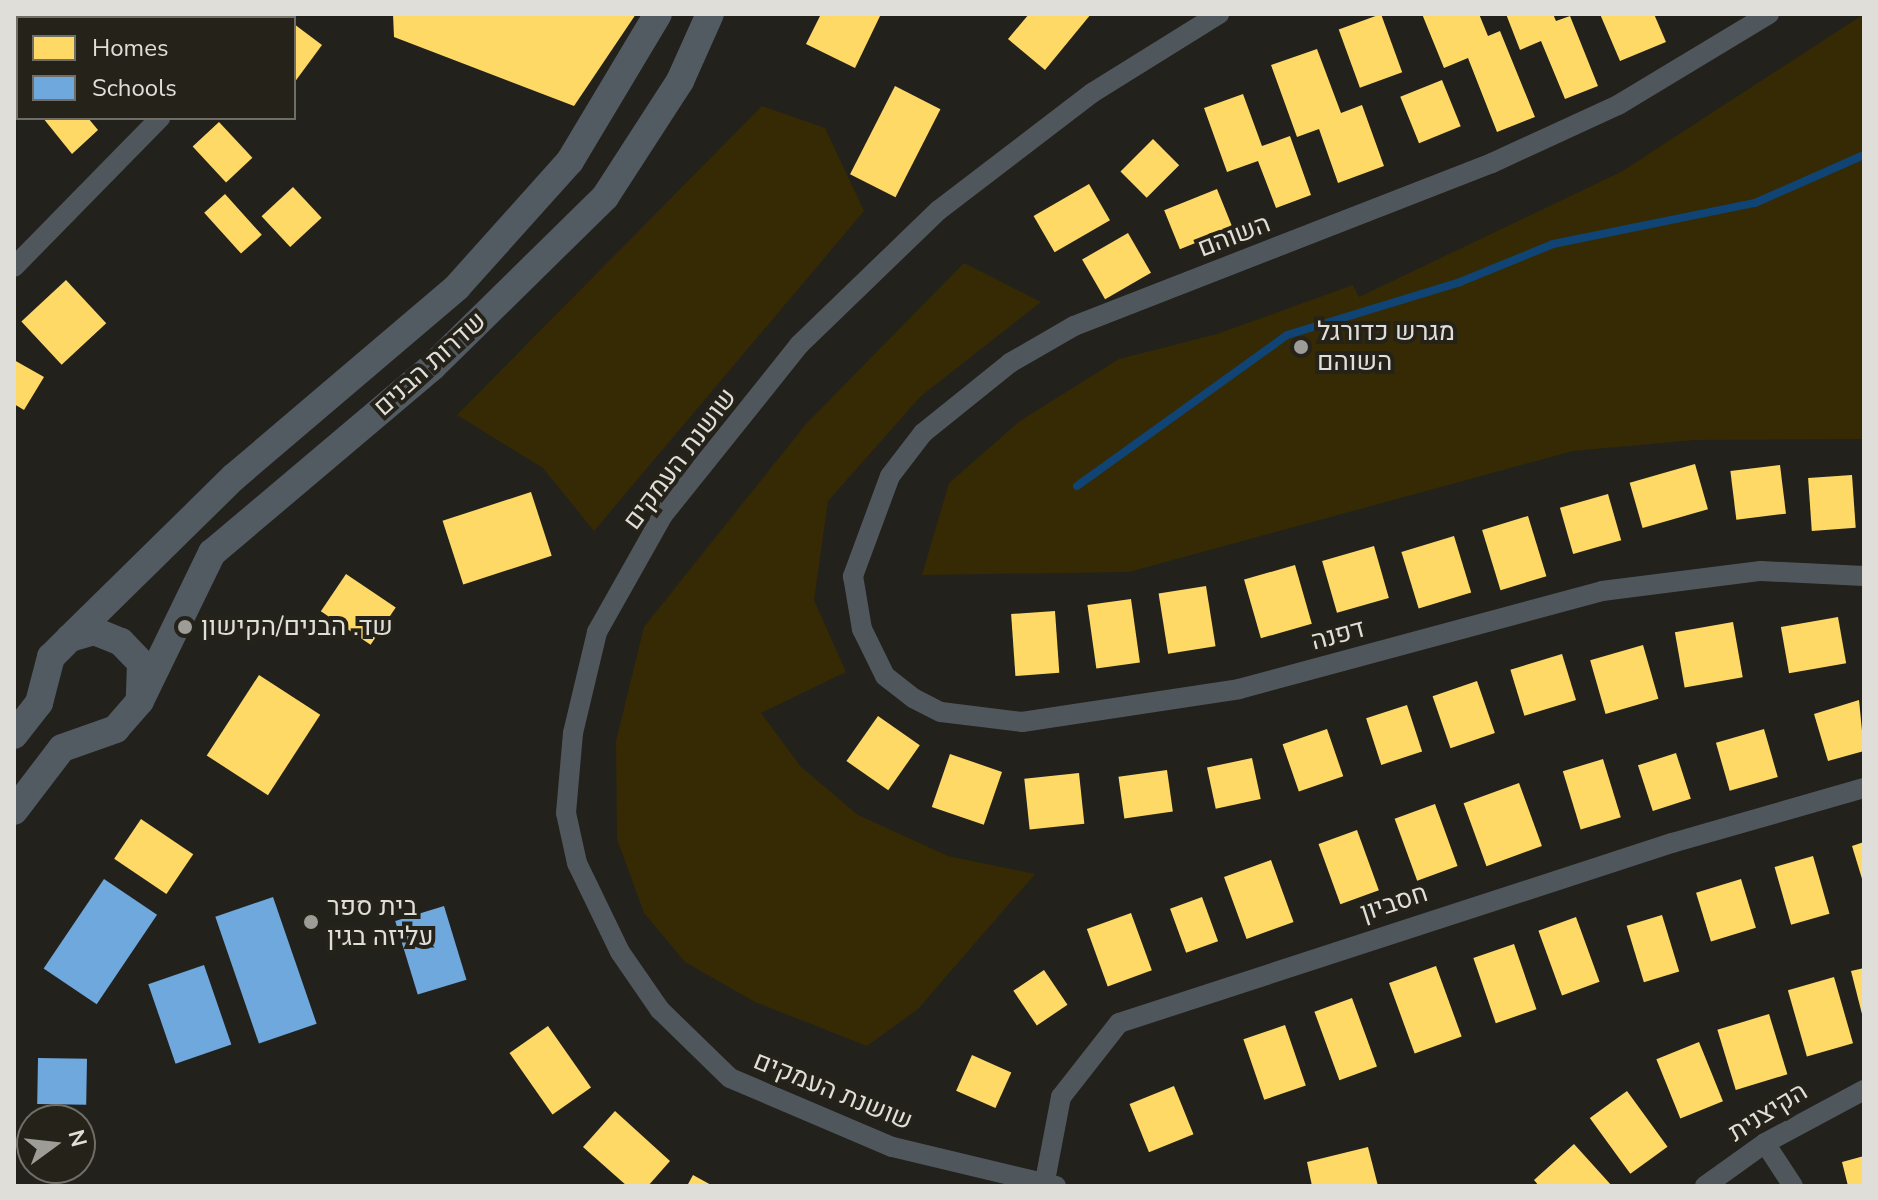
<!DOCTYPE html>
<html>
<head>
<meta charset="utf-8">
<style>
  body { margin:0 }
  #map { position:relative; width:1878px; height:1200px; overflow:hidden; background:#22211c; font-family:"Nunito Sans",Heebo,sans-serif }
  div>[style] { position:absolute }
  .green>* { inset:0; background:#352a04 }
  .homes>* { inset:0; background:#ffd966; transform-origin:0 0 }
  .schools>* { inset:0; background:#6fa8dc; transform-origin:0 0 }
  .stream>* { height:8px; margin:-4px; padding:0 4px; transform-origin:4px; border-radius:4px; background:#0f4475 }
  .street>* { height:20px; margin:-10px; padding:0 10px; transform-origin:10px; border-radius:10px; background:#50575c }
  .secondary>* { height:28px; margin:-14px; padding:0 14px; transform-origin:14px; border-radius:14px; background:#525a62 }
  .dots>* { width:22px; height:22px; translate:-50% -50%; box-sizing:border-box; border:4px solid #252219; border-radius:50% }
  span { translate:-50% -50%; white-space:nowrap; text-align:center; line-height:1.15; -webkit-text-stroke:8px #252219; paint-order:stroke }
  .street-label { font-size:26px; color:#dfded8 }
  .poi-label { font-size:26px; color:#dfded8 }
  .left { translate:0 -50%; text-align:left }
  .frame { position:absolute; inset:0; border:16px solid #dfded8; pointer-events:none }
  .legend { position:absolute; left:16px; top:16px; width:280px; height:104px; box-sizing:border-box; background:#252219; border:2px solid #6f6d65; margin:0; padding:10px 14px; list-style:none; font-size:24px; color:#dfded8 }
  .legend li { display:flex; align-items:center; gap:16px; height:40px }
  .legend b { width:40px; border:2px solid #6f6d65 }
  .north { position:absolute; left:16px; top:1104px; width:80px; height:80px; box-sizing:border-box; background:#252219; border:2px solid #6f6d65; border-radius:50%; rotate:75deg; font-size:22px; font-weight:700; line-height:32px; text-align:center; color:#dfded8 }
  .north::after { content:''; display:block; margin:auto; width:28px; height:36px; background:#9d9c96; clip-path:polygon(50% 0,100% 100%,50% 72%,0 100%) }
</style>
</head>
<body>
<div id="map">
  <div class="green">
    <i style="clip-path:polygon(1864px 14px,1864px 439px,1695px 440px,1573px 451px,1129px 572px,922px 575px,949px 483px,1020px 421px,1119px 359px,1217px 334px,1353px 285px,1359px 297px,1621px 172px)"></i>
    <i style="clip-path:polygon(762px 106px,825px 128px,864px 211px,594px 531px,543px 468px,457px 415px)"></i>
    <i style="clip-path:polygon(964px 263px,1041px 302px,921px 396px,828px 501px,814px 600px,846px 672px,761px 713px,801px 767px,858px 815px,948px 856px,1035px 874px,918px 1009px,867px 1046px,755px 1002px,685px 962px,644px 913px,617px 839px,616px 741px,644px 627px,806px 424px)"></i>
  </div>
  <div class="homes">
    <i style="clip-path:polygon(29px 14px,63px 14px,69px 18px,27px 18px)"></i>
    <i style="clip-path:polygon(393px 14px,636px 14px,574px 106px,394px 37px)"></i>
    <i style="clip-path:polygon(821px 14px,881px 14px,855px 68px,806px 44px)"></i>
    <i style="clip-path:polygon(1029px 14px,1091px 14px,1045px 70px,1008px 39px)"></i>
    <i style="left:1381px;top:14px;width:62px;height:45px;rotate:70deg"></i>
    <i style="clip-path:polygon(1422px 14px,1479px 14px,1488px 36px,1500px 31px,1535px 117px,1497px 132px,1468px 58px,1444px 68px)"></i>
    <i style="clip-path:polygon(1506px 14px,1553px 14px,1556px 21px,1570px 16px,1598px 86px,1565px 99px,1541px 41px,1520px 50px)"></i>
    <i style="clip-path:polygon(1600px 14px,1654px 14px,1666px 42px,1620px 61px)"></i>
    <i style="clip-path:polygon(294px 24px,322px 45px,294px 83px)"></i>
    <i style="clip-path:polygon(18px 33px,18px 75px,14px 72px)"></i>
    <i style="clip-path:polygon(1317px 49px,1341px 113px,1362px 105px,1384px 166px,1338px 183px,1319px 129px,1297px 137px,1271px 65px)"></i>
    <i style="left:1442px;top:80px;width:50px;height:45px;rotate:68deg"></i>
    <i style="left:895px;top:86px;width:51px;height:99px;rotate:27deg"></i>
    <i style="clip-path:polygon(1243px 94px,1262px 146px,1290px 136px,1311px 195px,1276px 208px,1258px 161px,1227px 172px,1204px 108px)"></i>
    <i style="clip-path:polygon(43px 118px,88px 118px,98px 130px,72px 154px)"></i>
    <i style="left:219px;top:122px;width:49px;height:36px;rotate:47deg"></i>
    <i style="left:1153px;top:139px;width:37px;height:46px;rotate:45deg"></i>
    <i style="left:1089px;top:184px;width:42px;height:64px;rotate:60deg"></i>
    <i style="left:293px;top:187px;width:42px;height:43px;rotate:47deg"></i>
    <i style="left:1217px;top:189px;width:42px;height:57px;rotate:68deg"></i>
    <i style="left:225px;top:194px;width:55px;height:28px;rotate:48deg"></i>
    <i style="left:1128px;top:233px;width:46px;height:53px;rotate:60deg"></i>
    <i style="left:66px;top:280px;width:59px;height:61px;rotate:47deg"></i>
    <i style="clip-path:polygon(14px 360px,44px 377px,24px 410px,14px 404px)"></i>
    <i style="left:1695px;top:464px;width:47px;height:68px;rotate:74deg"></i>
    <i style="left:1780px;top:465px;width:49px;height:50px;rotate:83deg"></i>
    <i style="left:1852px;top:475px;width:53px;height:44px;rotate:86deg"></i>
    <i style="left:531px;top:492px;width:67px;height:93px;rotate:72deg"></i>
    <i style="left:1608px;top:494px;width:48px;height:50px;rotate:74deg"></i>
    <i style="left:1528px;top:516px;width:63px;height:48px;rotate:73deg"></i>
    <i style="left:1454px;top:536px;width:59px;height:55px;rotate:73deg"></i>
    <i style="left:1374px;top:546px;width:54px;height:54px;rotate:74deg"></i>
    <i style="left:1295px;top:565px;width:61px;height:53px;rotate:74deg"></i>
    <i style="left:346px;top:574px;width:60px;height:45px;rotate:34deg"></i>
    <i style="left:1206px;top:586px;width:61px;height:48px;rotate:81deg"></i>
    <i style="left:1131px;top:599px;width:64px;height:44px;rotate:82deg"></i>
    <i style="left:1055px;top:611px;width:62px;height:44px;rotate:86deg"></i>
    <i style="left:1838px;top:617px;width:47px;height:58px;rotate:80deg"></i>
    <i style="left:1733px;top:622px;width:56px;height:59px;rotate:80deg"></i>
    <i style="left:1643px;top:645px;width:56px;height:55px;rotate:74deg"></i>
    <i style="left:1562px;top:654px;width:48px;height:54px;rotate:73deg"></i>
    <i style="left:259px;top:675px;width:73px;height:96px;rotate:33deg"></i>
    <i style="left:1477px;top:681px;width:55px;height:47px;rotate:71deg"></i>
    <i style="clip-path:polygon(1859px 700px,1864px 751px,1828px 761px,1814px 714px)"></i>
    <i style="left:1407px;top:705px;width:49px;height:43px;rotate:72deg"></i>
    <i style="left:878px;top:716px;width:51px;height:55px;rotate:35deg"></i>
    <i style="left:1327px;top:729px;width:50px;height:47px;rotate:71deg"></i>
    <i style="left:1764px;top:729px;width:50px;height:50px;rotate:74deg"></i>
    <i style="left:1676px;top:753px;width:48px;height:40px;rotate:72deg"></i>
    <i style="left:950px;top:754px;width:55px;height:56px;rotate:19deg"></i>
    <i style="left:1252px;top:758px;width:42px;height:46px;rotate:78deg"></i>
    <i style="left:1603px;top:759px;width:61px;height:42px;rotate:73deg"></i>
    <i style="left:1167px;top:770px;width:42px;height:49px;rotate:82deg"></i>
    <i style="left:1079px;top:773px;width:51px;height:55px;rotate:84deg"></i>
    <i style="left:1519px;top:783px;width:67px;height:59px;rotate:70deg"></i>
    <i style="left:1435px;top:804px;width:66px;height:43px;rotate:70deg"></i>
    <i style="left:141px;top:819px;width:63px;height:48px;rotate:34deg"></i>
    <i style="left:1357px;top:830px;width:64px;height:41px;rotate:70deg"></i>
    <i style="clip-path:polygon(1864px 842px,1864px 882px,1863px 882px,1852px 846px)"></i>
    <i style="left:1813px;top:856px;width:60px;height:40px;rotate:74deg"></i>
    <i style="left:1271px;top:860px;width:66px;height:50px;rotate:70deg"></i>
    <i style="left:1741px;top:879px;width:51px;height:47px;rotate:73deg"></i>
    <i style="left:1202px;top:897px;width:47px;height:34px;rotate:70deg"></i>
    <i style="left:1131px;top:913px;width:61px;height:47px;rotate:70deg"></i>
    <i style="left:1662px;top:915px;width:59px;height:37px;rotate:73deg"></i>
    <i style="left:1576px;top:917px;width:69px;height:40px;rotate:70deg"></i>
    <i style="left:1514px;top:944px;width:69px;height:43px;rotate:71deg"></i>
    <i style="left:1436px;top:966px;width:75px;height:50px;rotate:70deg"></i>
    <i style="clip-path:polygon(1864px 968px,1864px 1018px,1863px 1018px,1851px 971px)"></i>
    <i style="left:1044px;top:970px;width:42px;height:37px;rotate:56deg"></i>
    <i style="left:1834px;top:977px;width:69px;height:48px;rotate:74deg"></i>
    <i style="left:1352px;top:998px;width:73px;height:40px;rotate:70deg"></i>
    <i style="left:1769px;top:1014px;width:63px;height:54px;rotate:73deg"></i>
    <i style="left:1285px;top:1025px;width:64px;height:44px;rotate:71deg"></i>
    <i style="left:548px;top:1026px;width:75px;height:47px;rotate:55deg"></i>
    <i style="left:1699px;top:1042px;width:64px;height:46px;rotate:68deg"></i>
    <i style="left:972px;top:1055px;width:43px;height:39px;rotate:24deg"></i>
    <i style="left:1174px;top:1086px;width:52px;height:48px;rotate:68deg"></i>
    <i style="left:1627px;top:1091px;width:69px;height:46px;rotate:54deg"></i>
    <i style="clip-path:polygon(615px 1111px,670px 1161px,648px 1186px,627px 1186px,583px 1147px)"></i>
    <i style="clip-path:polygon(1574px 1144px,1612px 1186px,1539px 1186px,1534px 1180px)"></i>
    <i style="clip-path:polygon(1368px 1147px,1378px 1186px,1312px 1186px,1307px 1162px)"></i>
    <i style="clip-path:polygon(1864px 1156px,1864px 1186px,1848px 1186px,1842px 1162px)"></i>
    <i style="clip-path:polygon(693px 1175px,713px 1186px,687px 1186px)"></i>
  </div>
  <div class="schools">
    <i style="left:104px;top:879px;width:64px;height:108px;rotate:34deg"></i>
    <i style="left:273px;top:897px;width:134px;height:61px;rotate:71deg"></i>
    <i style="left:444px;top:906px;width:77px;height:51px;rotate:73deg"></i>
    <i style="left:204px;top:965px;width:84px;height:59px;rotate:71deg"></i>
    <i style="left:38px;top:1058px;width:49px;height:46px;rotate:1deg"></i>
  </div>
  <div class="stream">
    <i style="left:1077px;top:486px;width:259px;rotate:-35.7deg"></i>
    <i style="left:1287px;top:335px;width:181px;rotate:-17deg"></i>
    <i style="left:1460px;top:282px;width:100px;rotate:-22.2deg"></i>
    <i style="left:1553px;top:244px;width:206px;rotate:-11.5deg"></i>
    <i style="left:1755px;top:203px;width:119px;rotate:-23.8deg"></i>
  </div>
  <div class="street">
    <i style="left:186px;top:14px;width:8px;rotate:30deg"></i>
    <i style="left:1769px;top:14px;width:176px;rotate:148.9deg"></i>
    <i style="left:1618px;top:105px;width:139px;rotate:155.3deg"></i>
    <i style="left:1492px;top:163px;width:449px;rotate:158.7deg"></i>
    <i style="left:1074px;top:326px;width:74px;rotate:150deg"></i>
    <i style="left:1010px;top:363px;width:112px;rotate:141.2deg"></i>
    <i style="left:923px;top:433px;width:54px;rotate:127.5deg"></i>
    <i style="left:890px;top:476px;width:107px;rotate:110.3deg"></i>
    <i style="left:853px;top:576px;width:54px;rotate:80.4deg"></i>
    <i style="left:862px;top:629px;width:52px;rotate:63.9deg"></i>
    <i style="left:885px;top:676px;width:36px;rotate:38deg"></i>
    <i style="left:913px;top:698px;width:31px;rotate:27deg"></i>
    <i style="left:941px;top:712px;width:82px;rotate:7deg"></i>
    <i style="left:1022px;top:722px;width:219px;rotate:-8.6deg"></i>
    <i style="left:1239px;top:689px;width:376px;rotate:-15.1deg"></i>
    <i style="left:1602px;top:591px;width:160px;rotate:-7.2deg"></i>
    <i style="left:1761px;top:571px;width:103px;rotate:2.8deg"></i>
    <i style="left:240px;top:18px;width:4px;rotate:-63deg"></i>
    <i style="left:14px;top:267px;width:209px;rotate:-45.6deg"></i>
    <i style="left:1765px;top:1143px;width:51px;rotate:56.9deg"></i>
    <i style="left:1044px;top:1186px;width:91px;rotate:-79.2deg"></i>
    <i style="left:1061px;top:1097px;width:94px;rotate:-51.9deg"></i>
    <i style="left:1119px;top:1023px;width:582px;rotate:-18.03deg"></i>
    <i style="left:1672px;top:843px;width:200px;rotate:-16deg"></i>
    <i style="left:1056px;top:1186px;width:169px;rotate:-166.6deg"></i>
    <i style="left:892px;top:1147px;width:176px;rotate:-156.9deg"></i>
    <i style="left:730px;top:1078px;width:98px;rotate:-135.8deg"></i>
    <i style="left:660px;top:1010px;width:70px;rotate:-124.6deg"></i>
    <i style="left:620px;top:952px;width:99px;rotate:-115.8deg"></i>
    <i style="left:577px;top:863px;width:51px;rotate:-102.4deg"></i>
    <i style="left:566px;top:813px;width:80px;rotate:-85deg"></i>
    <i style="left:573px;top:733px;width:104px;rotate:-76.6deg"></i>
    <i style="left:597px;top:632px;width:134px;rotate:-60.6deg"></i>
    <i style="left:663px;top:515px;width:218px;rotate:-51.3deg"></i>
    <i style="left:799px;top:345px;width:194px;rotate:-44deg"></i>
    <i style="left:939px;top:210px;width:193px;rotate:-37.4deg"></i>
    <i style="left:1092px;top:93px;width:150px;rotate:-31.9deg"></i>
    <i style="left:1705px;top:1186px;width:74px;rotate:-35.6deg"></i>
    <i style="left:1765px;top:1143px;width:112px;rotate:-28.2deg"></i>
  </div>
  <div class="secondary">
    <i style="left:70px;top:638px;width:230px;rotate:-44.5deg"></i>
    <i style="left:234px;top:477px;width:293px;rotate:-40.4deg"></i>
    <i style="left:457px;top:287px;width:169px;rotate:-48.1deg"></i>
    <i style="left:570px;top:161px;width:171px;rotate:-59.1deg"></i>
    <i style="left:140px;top:701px;width:165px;rotate:-64.1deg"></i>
    <i style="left:212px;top:553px;width:288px;rotate:-40.2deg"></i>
    <i style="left:432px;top:367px;width:243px;rotate:-44.5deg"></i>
    <i style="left:605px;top:197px;width:138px;rotate:-57.1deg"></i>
    <i style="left:680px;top:81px;width:73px;rotate:-65.9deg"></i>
    <i style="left:14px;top:735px;width:41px;rotate:-52deg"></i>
    <i style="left:39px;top:703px;width:48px;rotate:-75.4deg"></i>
    <i style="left:51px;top:657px;width:27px;rotate:-45deg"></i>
    <i style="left:70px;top:638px;width:25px;rotate:-16deg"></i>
    <i style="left:94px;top:631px;width:29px;rotate:22deg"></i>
    <i style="left:121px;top:642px;width:29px;rotate:46deg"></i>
    <i style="left:141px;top:663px;width:38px;rotate:92deg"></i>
    <i style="left:140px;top:701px;width:37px;rotate:131deg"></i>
    <i style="left:116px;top:729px;width:57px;rotate:160.6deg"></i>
    <i style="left:62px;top:748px;width:79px;rotate:127.3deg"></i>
  </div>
  <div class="dots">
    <i style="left:1301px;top:347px;background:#9d9c96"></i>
    <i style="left:185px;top:627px;background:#9d9c96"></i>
    <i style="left:311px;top:922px;background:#9d9c96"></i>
  </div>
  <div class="street-label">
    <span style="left:1234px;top:236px;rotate:-21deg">השוהם</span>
    <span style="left:430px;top:364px;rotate:-42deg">שדרות הבנים</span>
    <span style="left:680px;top:459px;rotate:-53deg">שושנת העמקים</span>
    <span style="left:1338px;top:635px;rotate:-15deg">דפנה</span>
    <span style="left:1394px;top:903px;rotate:-18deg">חסביון</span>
    <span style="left:833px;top:1091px;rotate:22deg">שושנת העמקים</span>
    <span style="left:1768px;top:1112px;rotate:-32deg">הקיצנית</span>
  </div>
  <div class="poi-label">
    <span class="left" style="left:1317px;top:347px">מגרש כדורגל<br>השוהם</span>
    <span class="left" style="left:201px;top:627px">שד. הבנים/הקישון</span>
    <span class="left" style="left:327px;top:922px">בית ספר<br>עליזה בגין</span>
  </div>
  <div class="frame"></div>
  <ul class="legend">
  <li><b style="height:22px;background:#ffd966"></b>Homes</li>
  <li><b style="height:22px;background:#6fa8dc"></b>Schools</li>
  </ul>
  <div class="north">N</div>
</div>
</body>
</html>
